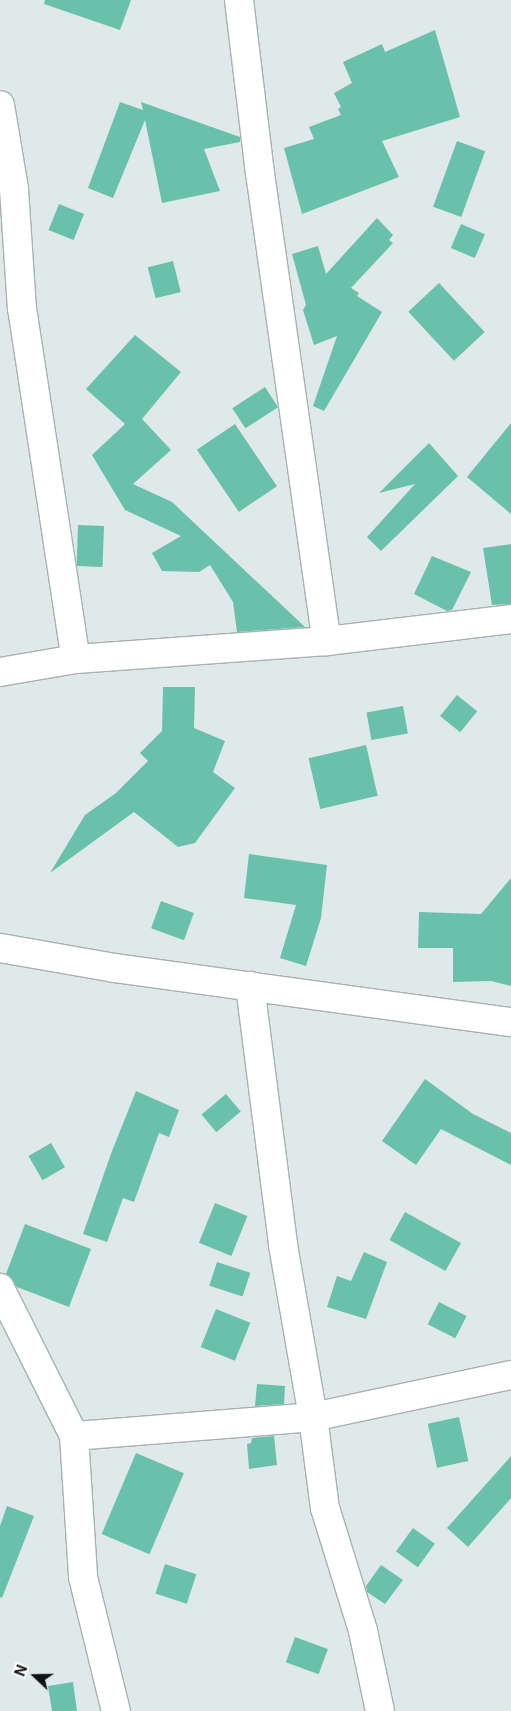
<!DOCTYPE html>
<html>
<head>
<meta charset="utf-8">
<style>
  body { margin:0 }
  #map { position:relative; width:511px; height:1711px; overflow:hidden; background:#dfe9e9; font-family:Inter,sans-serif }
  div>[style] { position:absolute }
  .building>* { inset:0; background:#6ac1ab; transform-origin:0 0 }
  .roads { filter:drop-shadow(1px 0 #a8b1b1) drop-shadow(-1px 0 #a8b1b1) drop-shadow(0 1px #a8b1b1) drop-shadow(0 -1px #a8b1b1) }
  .minor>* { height:28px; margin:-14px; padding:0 14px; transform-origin:14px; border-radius:14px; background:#fff }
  span { translate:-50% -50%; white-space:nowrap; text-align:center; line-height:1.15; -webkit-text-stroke:4px #fff; paint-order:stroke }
  .north { position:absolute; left:10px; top:1651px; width:50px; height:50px; -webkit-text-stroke:4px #fff; paint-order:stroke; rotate:291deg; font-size:14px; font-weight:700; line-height:20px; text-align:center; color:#101313 }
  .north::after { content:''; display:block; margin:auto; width:18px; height:22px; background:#101313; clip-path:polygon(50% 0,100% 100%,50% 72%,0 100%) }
</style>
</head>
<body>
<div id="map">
  <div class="building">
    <i style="clip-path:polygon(45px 0,131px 0,120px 30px,44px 4px)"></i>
    <i style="clip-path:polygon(435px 30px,460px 117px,382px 141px,399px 177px,302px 214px,284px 148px,314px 139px,309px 127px,341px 115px,338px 109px,341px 107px,334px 93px,352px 83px,343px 62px,382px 44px,385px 52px)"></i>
    <i style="clip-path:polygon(120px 102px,143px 110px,141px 102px,240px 137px,240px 142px,204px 149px,220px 191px,162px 203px,145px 120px,113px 198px,88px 188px)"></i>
    <i style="left:457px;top:141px;width:30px;height:70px;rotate:20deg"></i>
    <i style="left:59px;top:204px;width:27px;height:28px;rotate:22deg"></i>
    <i style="clip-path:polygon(377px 218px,393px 235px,389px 240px,393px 243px,351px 288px,359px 293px,357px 296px,382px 312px,324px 411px,313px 406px,337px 336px,314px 345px,303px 310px,306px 305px,292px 254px,318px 246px,326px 274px)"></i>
    <i style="left:461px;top:224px;width:26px;height:26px;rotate:23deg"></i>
    <i style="left:173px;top:261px;width:32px;height:26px;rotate:76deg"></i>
    <i style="left:439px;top:283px;width:67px;height:42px;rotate:47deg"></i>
    <i style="clip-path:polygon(135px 335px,181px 372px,142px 419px,171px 450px,133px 484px,172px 502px,305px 627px,237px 632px,233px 602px,210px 565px,199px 572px,162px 571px,152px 553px,181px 536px,125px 510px,92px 455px,125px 424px,86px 389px)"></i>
    <i style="left:265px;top:387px;width:24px;height:39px;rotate:57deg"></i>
    <i style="clip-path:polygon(511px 423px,511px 514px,467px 477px)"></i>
    <i style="left:235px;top:424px;width:75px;height:46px;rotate:56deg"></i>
    <i style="clip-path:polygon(429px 443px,458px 476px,381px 551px,367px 537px,415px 484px,379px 493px)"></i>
    <i style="left:78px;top:525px;width:26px;height:41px;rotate:2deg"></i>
    <i style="clip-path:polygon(511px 544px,511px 604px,492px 605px,483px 548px)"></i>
    <i style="clip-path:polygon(432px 556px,471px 572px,452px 610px,447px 611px,414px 594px)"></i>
    <i style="clip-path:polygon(163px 687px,195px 687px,194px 728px,225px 741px,213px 772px,235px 788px,195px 843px,178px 847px,134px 812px,50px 873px,85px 815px,116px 793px,148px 761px,140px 753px,162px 731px)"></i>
    <i style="left:457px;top:695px;width:26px;height:27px;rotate:39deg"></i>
    <i style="left:403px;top:706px;width:28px;height:37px;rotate:80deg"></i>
    <i style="left:366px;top:745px;width:52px;height:59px;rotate:77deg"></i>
    <i style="clip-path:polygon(249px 854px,327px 865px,321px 918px,306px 966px,280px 958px,296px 905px,244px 898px)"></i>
    <i style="clip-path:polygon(511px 878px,511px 986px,491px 981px,453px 982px,453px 948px,418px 948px,419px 912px,481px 914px)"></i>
    <i style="left:161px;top:901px;width:35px;height:29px;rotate:20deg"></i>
    <i style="clip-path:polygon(425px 1079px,473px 1114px,511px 1133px,511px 1165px,441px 1129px,416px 1165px,382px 1141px)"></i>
    <i style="clip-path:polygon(136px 1091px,179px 1110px,169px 1137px,159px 1133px,134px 1202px,123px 1198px,107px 1242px,83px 1234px,112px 1151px)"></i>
    <i style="left:226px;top:1094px;width:23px;height:32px;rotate:50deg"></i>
    <i style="left:51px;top:1143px;width:28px;height:26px;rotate:60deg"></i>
    <i style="left:215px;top:1203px;width:35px;height:43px;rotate:22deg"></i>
    <i style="left:405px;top:1212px;width:64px;height:32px;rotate:29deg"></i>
    <i style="clip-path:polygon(25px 1224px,91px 1249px,69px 1307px,17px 1287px,6px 1274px)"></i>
    <i style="clip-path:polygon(364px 1252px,387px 1262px,366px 1319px,327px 1307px,337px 1276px,351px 1281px)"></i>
    <i style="left:217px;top:1262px;width:35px;height:25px;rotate:18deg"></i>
    <i style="left:439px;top:1302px;width:31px;height:25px;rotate:27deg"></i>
    <i style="left:216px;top:1309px;width:37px;height:41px;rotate:22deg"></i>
    <i style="clip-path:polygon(257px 1384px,285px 1386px,284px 1404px,255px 1406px)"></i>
    <i style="left:459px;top:1417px;width:45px;height:32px;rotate:78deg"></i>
    <i style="clip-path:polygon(274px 1436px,277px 1465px,249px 1469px,247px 1444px,251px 1443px,252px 1438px)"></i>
    <i style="left:136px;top:1453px;width:52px;height:88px;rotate:23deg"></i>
    <i style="clip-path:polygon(511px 1456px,511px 1498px,468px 1547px,447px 1528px)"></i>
    <i style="clip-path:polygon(7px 1506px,34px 1516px,2px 1598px,0 1597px,0 1526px)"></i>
    <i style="left:413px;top:1528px;width:27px;height:29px;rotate:36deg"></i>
    <i style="left:165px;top:1564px;width:33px;height:31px;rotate:18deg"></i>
    <i style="clip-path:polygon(381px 1565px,403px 1580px,385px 1604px,367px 1592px,366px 1586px)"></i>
    <i style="left:295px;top:1637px;width:35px;height:27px;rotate:20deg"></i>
    <i style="clip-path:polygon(73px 1682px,77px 1711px,52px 1711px,48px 1686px)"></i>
  </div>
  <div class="roads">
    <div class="minor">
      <i style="left:239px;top:0;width:174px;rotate:83.1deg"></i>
      <i style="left:260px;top:173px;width:473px;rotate:81.9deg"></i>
      <i style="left:0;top:105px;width:85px;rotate:80.5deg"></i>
      <i style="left:14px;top:189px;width:119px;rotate:86.2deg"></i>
      <i style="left:22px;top:308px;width:355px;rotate:81.3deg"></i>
      <i style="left:0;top:672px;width:77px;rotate:-9.7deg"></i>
      <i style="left:76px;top:659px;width:252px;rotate:-4.1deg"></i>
      <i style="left:327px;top:641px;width:185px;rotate:-6.8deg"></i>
      <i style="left:0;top:948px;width:117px;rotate:9.9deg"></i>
      <i style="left:115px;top:968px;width:400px;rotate:7.8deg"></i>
      <i style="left:250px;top:986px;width:261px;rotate:82.7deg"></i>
      <i style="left:283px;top:1245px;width:175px;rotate:80.1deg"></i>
      <i style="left:313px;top:1417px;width:92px;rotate:82.5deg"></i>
      <i style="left:325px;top:1508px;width:129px;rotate:72.8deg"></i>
      <i style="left:363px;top:1631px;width:82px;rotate:78deg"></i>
      <i style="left:0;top:1288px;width:165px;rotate:63.4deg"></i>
      <i style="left:74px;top:1436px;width:141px;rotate:86.3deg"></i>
      <i style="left:83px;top:1577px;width:138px;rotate:76.2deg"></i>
      <i style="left:74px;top:1436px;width:240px;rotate:-4.5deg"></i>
      <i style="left:313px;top:1417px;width:202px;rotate:-12deg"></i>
    </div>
  </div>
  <div class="north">N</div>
</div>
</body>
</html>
